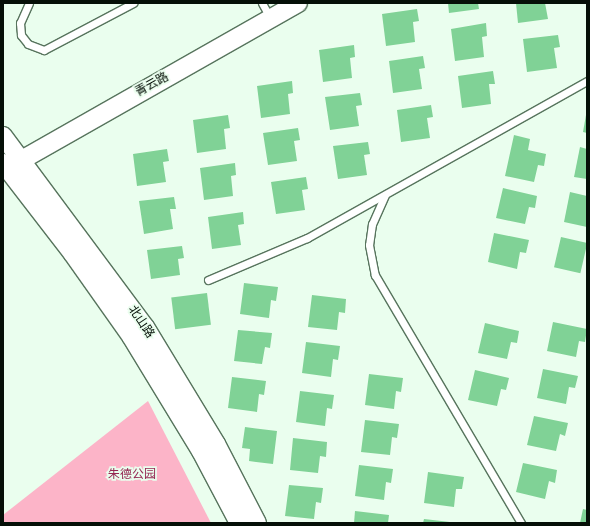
<!DOCTYPE html>
<html>
<head>
<meta charset="utf-8">
<style>
  body { margin:0 }
  #map { position:relative; width:590px; height:526px; overflow:hidden; background:#eafeee; font-family:"DejaVu Sans","Noto Sans SC",sans-serif }
  div>[style] { position:absolute }
  .green>* { inset:0; background:#fcb4c8 }
  .building>* { inset:0; background:#80d296; transform-origin:0 0 }
  .roads { filter:drop-shadow(1px 0 #57745d) drop-shadow(-1px 0 #57745d) drop-shadow(0 1px #57745d) drop-shadow(0 -1px #57745d) }
  .service>* { height:7px; margin:-3.5px; padding:0 3.5px; transform-origin:3.5px; border-radius:3.5px; background:#fff }
  .tertiary>* { height:18px; margin:-9px; padding:0 9px; transform-origin:9px; border-radius:9px; background:#fff }
  span { translate:-50% -50%; white-space:nowrap; text-align:center; line-height:1.15; -webkit-text-stroke:3.5px #eafeee; paint-order:stroke }
  .street-label { font-size:12px; color:#050f07 }
  .park-label { font-size:12px; color:#952752 }
  .frame { position:absolute; inset:0; border:4px solid #050f07; pointer-events:none }
</style>
</head>
<body>
<div id="map">
  <div class="green">
    <i style="clip-path:polygon(148px 401px,211px 523px,3px 523px,3px 515px)"></i>
  </div>
  <div class="building">
    <i style="clip-path:polygon(448px 3px,478px 3px,479px 9px,449px 13px)"></i>
    <i style="clip-path:polygon(516px 3px,545px 3px,548px 19px,518px 23px)"></i>
    <i style="clip-path:polygon(417px 9px,419px 21px,413px 22px,415px 42px,386px 46px,382px 14px)"></i>
    <i style="clip-path:polygon(486px 23px,487px 36px,482px 37px,484px 57px,455px 61px,451px 29px)"></i>
    <i style="clip-path:polygon(558px 35px,560px 47px,554px 48px,557px 68px,527px 72px,523px 39px)"></i>
    <i style="clip-path:polygon(354px 45px,355px 57px,350px 58px,352px 78px,323px 82px,319px 50px)"></i>
    <i style="clip-path:polygon(423px 56px,425px 68px,419px 69px,422px 89px,393px 93px,389px 61px)"></i>
    <i style="clip-path:polygon(493px 71px,495px 84px,489px 84px,491px 104px,462px 108px,458px 76px)"></i>
    <i style="clip-path:polygon(292px 81px,293px 93px,288px 94px,290px 114px,261px 118px,257px 86px)"></i>
    <i style="clip-path:polygon(360px 93px,362px 105px,356px 106px,359px 126px,330px 130px,325px 97px)"></i>
    <i style="clip-path:polygon(431px 105px,433px 117px,427px 118px,430px 138px,401px 142px,397px 110px)"></i>
    <i style="clip-path:polygon(228px 115px,230px 128px,224px 129px,226px 149px,197px 153px,193px 120px)"></i>
    <i style="clip-path:polygon(586px 115px,587px 115px,587px 133px,583px 132px)"></i>
    <i style="clip-path:polygon(298px 128px,300px 140px,294px 141px,297px 161px,268px 165px,263px 133px)"></i>
    <i style="clip-path:polygon(514px 135px,530px 139px,528px 150px,546px 154px,544px 166px,538px 165px,534px 182px,505px 176px)"></i>
    <i style="clip-path:polygon(368px 142px,370px 154px,364px 155px,367px 175px,338px 179px,333px 146px)"></i>
    <i style="clip-path:polygon(580px 147px,587px 149px,587px 179px,574px 177px)"></i>
    <i style="clip-path:polygon(167px 149px,169px 161px,163px 162px,166px 182px,137px 186px,133px 154px)"></i>
    <i style="clip-path:polygon(235px 163px,236px 175px,231px 176px,233px 196px,204px 200px,200px 168px)"></i>
    <i style="clip-path:polygon(306px 177px,308px 189px,302px 190px,305px 210px,276px 214px,271px 182px)"></i>
    <i style="clip-path:polygon(503px 188px,537px 196px,535px 208px,529px 207px,525px 224px,496px 218px)"></i>
    <i style="clip-path:polygon(570px 192px,587px 196px,587px 227px,564px 222px)"></i>
    <i style="clip-path:polygon(174px 197px,176px 209px,170px 209px,173px 229px,144px 234px,139px 201px)"></i>
    <i style="clip-path:polygon(243px 212px,244px 224px,238px 225px,241px 245px,212px 249px,208px 217px)"></i>
    <i style="clip-path:polygon(494px 233px,529px 240px,526px 253px,520px 252px,517px 269px,488px 262px)"></i>
    <i style="left:561px;top:237px;width:27px;height:31px;rotate:13deg"></i>
    <i style="clip-path:polygon(182px 246px,184px 258px,178px 259px,180px 275px,151px 279px,147px 250px)"></i>
    <i style="clip-path:polygon(244px 283px,278px 287px,276px 301px,271px 300px,269px 318px,240px 314px)"></i>
    <i style="left:207px;top:293px;width:32px;height:36px;rotate:83deg"></i>
    <i style="clip-path:polygon(312px 295px,346px 299px,345px 313px,339px 312px,337px 330px,308px 327px)"></i>
    <i style="clip-path:polygon(553px 322px,587px 329px,585px 342px,579px 341px,576px 357px,547px 351px)"></i>
    <i style="clip-path:polygon(485px 323px,519px 331px,517px 343px,511px 342px,507px 359px,478px 353px)"></i>
    <i style="clip-path:polygon(238px 330px,272px 333px,270px 348px,265px 347px,262px 364px,234px 361px)"></i>
    <i style="clip-path:polygon(306px 342px,340px 346px,338px 360px,333px 359px,331px 377px,302px 373px)"></i>
    <i style="clip-path:polygon(543px 369px,578px 376px,575px 388px,569px 387px,566px 404px,537px 398px)"></i>
    <i style="clip-path:polygon(475px 370px,509px 378px,506px 390px,501px 389px,497px 406px,468px 400px)"></i>
    <i style="clip-path:polygon(369px 374px,403px 378px,401px 392px,396px 391px,394px 409px,365px 405px)"></i>
    <i style="clip-path:polygon(232px 377px,266px 381px,264px 395px,259px 394px,257px 412px,228px 408px)"></i>
    <i style="clip-path:polygon(300px 391px,334px 395px,332px 409px,327px 408px,325px 426px,296px 422px)"></i>
    <i style="clip-path:polygon(534px 416px,568px 423px,565px 436px,560px 434px,556px 451px,527px 445px)"></i>
    <i style="clip-path:polygon(365px 420px,399px 424px,397px 438px,392px 437px,390px 455px,361px 452px)"></i>
    <i style="clip-path:polygon(245px 427px,277px 431px,273px 464px,249px 461px,250px 449px,242px 448px)"></i>
    <i style="clip-path:polygon(293px 438px,327px 442px,326px 457px,320px 456px,318px 473px,290px 470px)"></i>
    <i style="clip-path:polygon(523px 463px,557px 470px,555px 483px,549px 481px,545px 499px,516px 492px)"></i>
    <i style="clip-path:polygon(359px 465px,393px 469px,391px 483px,386px 482px,384px 500px,355px 496px)"></i>
    <i style="clip-path:polygon(428px 472px,464px 477px,462px 489px,456px 489px,454px 507px,424px 503px)"></i>
    <i style="clip-path:polygon(289px 485px,323px 488px,321px 503px,316px 502px,314px 519px,285px 516px)"></i>
    <i style="clip-path:polygon(583px 509px,587px 510px,587px 523px,580px 523px)"></i>
    <i style="clip-path:polygon(355px 511px,389px 515px,388px 523px,354px 523px)"></i>
    <i style="clip-path:polygon(424px 519px,450px 522px,450px 523px,423px 523px)"></i>
  </div>
  <div class="roads">
    <div class="service">
      <i style="left:29px;top:3px;width:22px;rotate:114deg"></i>
      <i style="left:20px;top:23px;width:12px;rotate:85deg"></i>
      <i style="left:21px;top:35px;width:11px;rotate:52deg"></i>
      <i style="left:28px;top:44px;width:17px;rotate:21deg"></i>
      <i style="left:44px;top:50px;width:101px;rotate:-27.8deg"></i>
      <i style="left:262px;top:3px;width:18px;rotate:61deg"></i>
      <i style="left:385px;top:195px;width:32px;rotate:114deg"></i>
      <i style="left:372px;top:224px;width:21px;rotate:98deg"></i>
      <i style="left:369px;top:245px;width:31px;rotate:79deg"></i>
      <i style="left:375px;top:275px;width:288px;rotate:59.5deg"></i>
      <i style="left:208px;top:280px;width:108px;rotate:-23deg"></i>
      <i style="left:307px;top:238px;width:321px;rotate:-29.3deg"></i>
    </div>
    <div class="tertiary">
      <i style="left:3px;top:136px;width:238px;rotate:53.4deg"></i>
      <i style="left:145px;top:327px;width:137px;rotate:58.7deg"></i>
      <i style="left:216px;top:444px;width:89px;rotate:62.6deg"></i>
      <i style="left:3px;top:163px;width:115px;rotate:52.4deg"></i>
      <i style="left:73px;top:254px;width:100px;rotate:54.7deg"></i>
      <i style="left:131px;top:336px;width:135px;rotate:58.7deg"></i>
      <i style="left:201px;top:451px;width:81px;rotate:62.2deg"></i>
      <i style="left:11px;top:166px;width:330px;rotate:-29.6deg"></i>
    </div>
  </div>
  <div class="street-label">
    <span style="left:152px;top:85px;rotate:-29deg">青云路</span>
    <span style="left:141px;top:322px;rotate:56deg">北山路</span>
  </div>
  <div class="park-label">
    <span style="left:132px;top:475px">朱德公园</span>
  </div>
  <div class="frame"></div>
</div>
</body>
</html>
